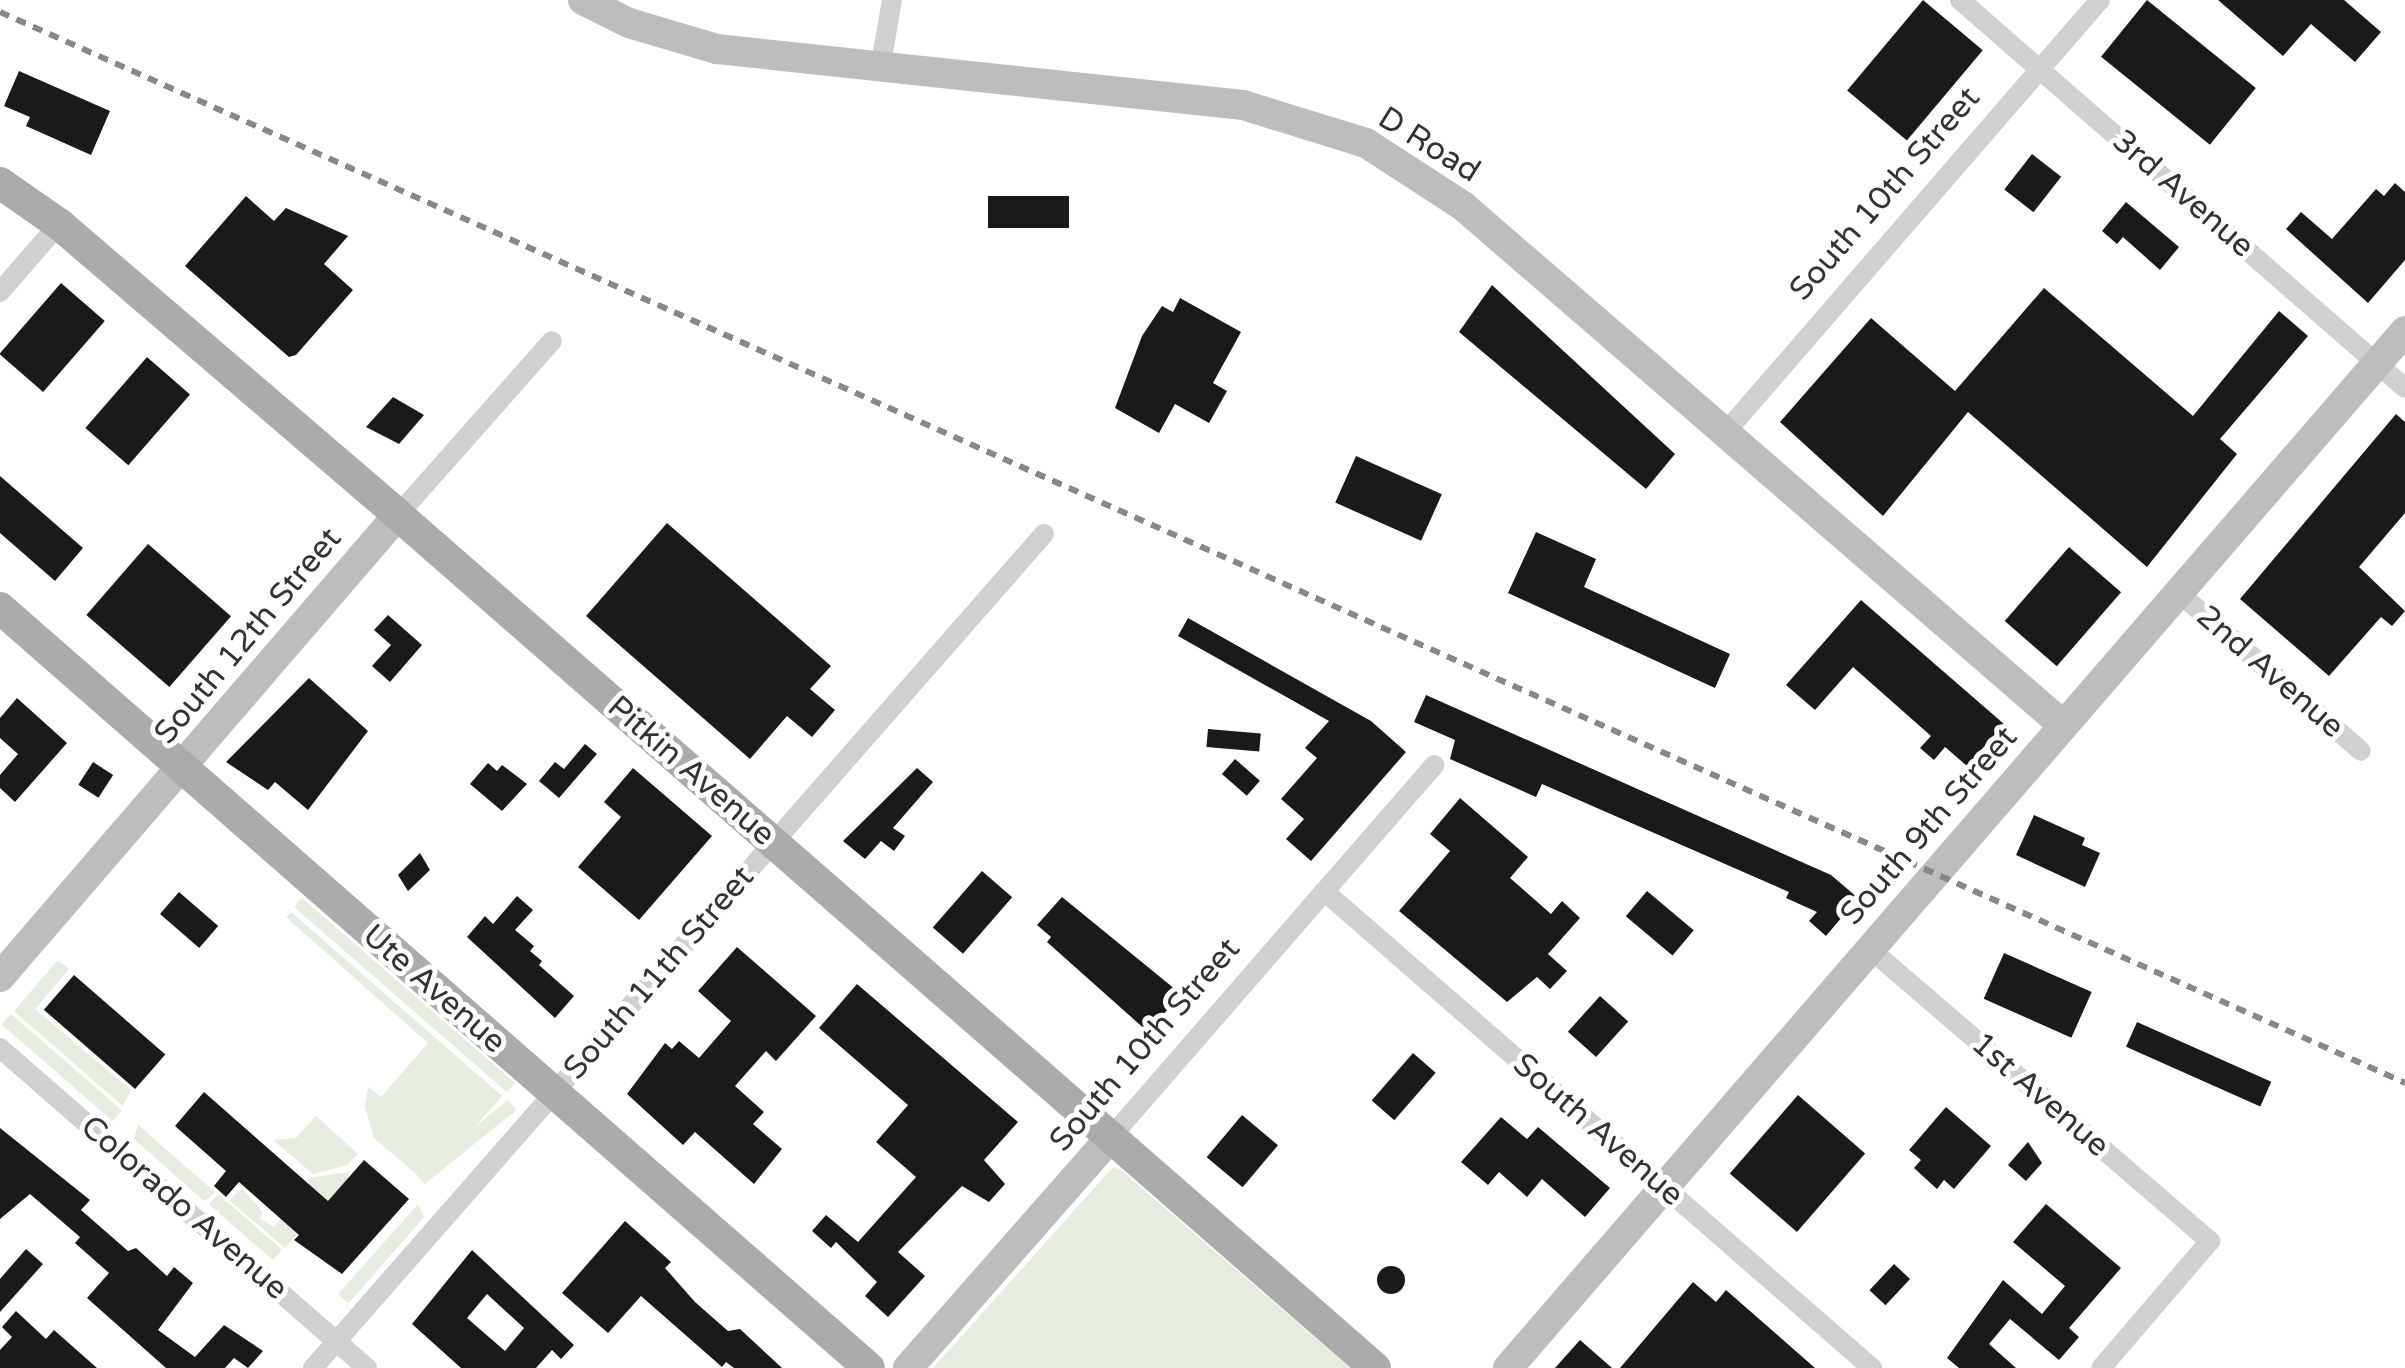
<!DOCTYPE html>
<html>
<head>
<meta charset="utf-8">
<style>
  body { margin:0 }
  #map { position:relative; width:2405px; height:1368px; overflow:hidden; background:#fff; font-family:"Varela Round",sans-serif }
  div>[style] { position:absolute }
  .green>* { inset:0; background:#e6ecdf; transform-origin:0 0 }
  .building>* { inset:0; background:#1a1a1a; transform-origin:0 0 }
  .round { border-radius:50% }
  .street>* { height:20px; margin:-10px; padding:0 10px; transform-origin:10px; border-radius:10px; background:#d0d0d0 }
  .secondary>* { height:30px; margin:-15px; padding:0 15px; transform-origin:15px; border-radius:15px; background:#bdbdbd }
  .primary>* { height:32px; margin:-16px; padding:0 16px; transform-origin:16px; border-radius:16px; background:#ababab }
  .rail>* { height:6px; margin-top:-3px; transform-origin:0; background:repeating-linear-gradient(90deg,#888 0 10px,transparent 0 18px) }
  span { translate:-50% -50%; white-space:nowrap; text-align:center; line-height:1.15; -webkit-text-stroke:10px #fff; paint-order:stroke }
  .street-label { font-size:32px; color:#333 }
</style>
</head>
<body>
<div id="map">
  <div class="green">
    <i style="left:302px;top:898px;width:282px;height:12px;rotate:41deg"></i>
    <i style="clip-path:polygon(291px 912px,502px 1096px,426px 1182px,374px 1138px,365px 1107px,368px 1087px,381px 1097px,428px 1043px,286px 917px)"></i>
    <i style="clip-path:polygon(58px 960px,69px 969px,35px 1009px,131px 1090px,123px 1106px,14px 1011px)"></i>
    <i style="left:11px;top:1014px;width:147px;height:14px;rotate:41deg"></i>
    <i style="left:508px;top:1100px;width:13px;height:118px;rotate:51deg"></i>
    <i style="clip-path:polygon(316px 1116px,358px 1154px,347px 1165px,313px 1174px,273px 1140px,296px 1138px)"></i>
    <i style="clip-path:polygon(138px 1125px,215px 1192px,209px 1198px,204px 1201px,134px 1139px)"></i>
    <i style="clip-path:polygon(1113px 1167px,1121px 1170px,1350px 1368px,933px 1368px)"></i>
    <i style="clip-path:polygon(350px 1172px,345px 1186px,285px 1248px,229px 1200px,242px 1188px,263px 1213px,260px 1218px,274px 1227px,309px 1185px,307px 1178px)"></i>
    <i style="left:218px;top:1194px;width:85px;height:14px;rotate:41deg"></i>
    <i style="clip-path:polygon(418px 1204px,424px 1217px,349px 1303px,344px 1300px,338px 1294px)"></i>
  </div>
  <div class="building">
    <i style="left:1923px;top:0;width:78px;height:118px;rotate:40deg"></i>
    <i style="left:2147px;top:0;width:140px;height:73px;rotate:39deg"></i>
    <i style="clip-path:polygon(2218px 0,2344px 0,2381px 32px,2355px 62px,2311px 24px,2283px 56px)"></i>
    <i style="clip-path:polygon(19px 71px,110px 111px,91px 155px,26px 126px,30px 117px,4px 106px)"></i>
    <i style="left:2032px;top:154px;width:37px;height:45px;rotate:38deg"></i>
    <i style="clip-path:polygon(2395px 183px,2405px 192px,2405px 260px,2368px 303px,2286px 229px,2301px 212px,2332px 239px,2376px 189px,2384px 196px)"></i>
    <i style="clip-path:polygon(246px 196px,274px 221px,286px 208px,348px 236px,324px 264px,353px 290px,296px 355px,289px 357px,185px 266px)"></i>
    <i style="left:1069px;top:196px;width:32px;height:81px;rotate:90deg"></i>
    <i style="clip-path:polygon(2126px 202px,2179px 247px,2160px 270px,2123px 237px,2117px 244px,2102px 231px)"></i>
    <i style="left:61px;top:283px;width:58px;height:94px;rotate:41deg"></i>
    <i style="clip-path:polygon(1492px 285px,1675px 454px,1646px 489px,1459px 332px)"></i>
    <i style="clip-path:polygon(2044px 288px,2193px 416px,2279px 311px,2308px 336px,2220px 439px,2237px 454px,2147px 567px,1968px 412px,1883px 516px,1780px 422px,1871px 318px,1955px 391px)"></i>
    <i style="clip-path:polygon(1180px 298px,1241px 332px,1213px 383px,1227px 391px,1209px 423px,1175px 404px,1159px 433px,1115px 408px,1142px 336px,1162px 306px,1173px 312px)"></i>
    <i style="left:147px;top:357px;width:57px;height:94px;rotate:41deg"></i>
    <i style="clip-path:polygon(393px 397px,424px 415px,399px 444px,366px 427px)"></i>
    <i style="clip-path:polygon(2396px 414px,2405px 422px,2405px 513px,2359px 567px,2405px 611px,2392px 626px,2381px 617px,2329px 676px,2240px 599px)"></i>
    <i style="left:1356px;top:456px;width:94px;height:51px;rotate:24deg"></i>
    <i style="clip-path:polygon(0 476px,83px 548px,55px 581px,0 533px)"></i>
    <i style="clip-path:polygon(667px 523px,831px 666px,810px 689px,835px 710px,812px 737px,787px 716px,750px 759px,586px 616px)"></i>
    <i style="clip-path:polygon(1536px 532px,1596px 559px,1584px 587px,1730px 654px,1715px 688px,1508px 593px)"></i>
    <i style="left:148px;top:544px;width:110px;height:94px;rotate:41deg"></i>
    <i style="left:2069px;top:547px;width:69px;height:98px;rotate:41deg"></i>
    <i style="clip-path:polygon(1861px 600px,2004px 724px,1967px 766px,1945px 747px,1934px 760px,1920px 748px,1931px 736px,1853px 667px,1815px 710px,1786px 685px)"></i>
    <i style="clip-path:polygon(388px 615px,422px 645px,390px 682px,372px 666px,391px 645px,374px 630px)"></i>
    <i style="clip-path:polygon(1188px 618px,1371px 721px,1406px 752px,1311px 861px,1286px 839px,1304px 819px,1281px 799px,1317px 758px,1305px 748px,1329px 721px,1178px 636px)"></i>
    <i style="clip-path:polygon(309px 678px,368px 731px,308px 810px,275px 782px,268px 790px,226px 762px)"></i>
    <i style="clip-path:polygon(1426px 695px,1831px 875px,1858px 898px,1826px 936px,1809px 921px,1817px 912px,1786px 898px,1789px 892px,1542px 784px,1536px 797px,1450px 759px,1455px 740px,1414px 722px)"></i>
    <i style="clip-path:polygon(17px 698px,67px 743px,15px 802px,0 788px,0 775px,18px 754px,0 738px,0 718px)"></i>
    <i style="left:1208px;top:729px;width:53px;height:18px;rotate:5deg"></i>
    <i style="clip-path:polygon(585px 744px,597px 754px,559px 798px,539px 781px,555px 762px,564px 769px)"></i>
    <i style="left:1235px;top:759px;width:33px;height:20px;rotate:41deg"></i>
    <i style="left:93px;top:762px;width:24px;height:27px;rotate:33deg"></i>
    <i style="clip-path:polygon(488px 763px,497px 771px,502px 765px,527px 784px,502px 811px,470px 784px)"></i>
    <i style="clip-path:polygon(633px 768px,712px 836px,639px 920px,578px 867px,621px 817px,604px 802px)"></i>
    <i style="clip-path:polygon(917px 768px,933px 782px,893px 828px,905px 836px,894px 851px,881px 841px,865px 859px,843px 841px)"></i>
    <i style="clip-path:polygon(1460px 798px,1528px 857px,1510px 878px,1551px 914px,1562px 901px,1580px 918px,1548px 954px,1567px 971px,1550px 989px,1537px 977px,1507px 1002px,1399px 911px,1450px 851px,1430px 834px)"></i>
    <i style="clip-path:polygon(2034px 815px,2085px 838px,2082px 845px,2100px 853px,2085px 887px,2016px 855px)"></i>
    <i style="clip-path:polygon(420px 853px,430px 870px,408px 891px,398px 875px)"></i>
    <i style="left:982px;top:871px;width:40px;height:75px;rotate:41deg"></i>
    <i style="left:1647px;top:891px;width:61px;height:33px;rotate:40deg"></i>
    <i style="left:179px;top:892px;width:52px;height:29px;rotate:41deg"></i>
    <i style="clip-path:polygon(517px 896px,533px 910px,515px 930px,534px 946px,530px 951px,542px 961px,539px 965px,574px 996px,555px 1018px,467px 937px,485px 916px,493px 924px)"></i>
    <i style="clip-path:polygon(1062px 897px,1181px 994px,1148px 1032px,1047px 942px,1051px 937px,1037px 925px)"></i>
    <i style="clip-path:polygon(737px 947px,816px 1016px,776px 1061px,766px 1051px,735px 1086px,764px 1112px,753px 1124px,782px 1149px,754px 1184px,695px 1132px,683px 1145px,627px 1094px,665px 1043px,672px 1049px,679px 1041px,699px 1058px,731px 1021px,698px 991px)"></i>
    <i style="left:2004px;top:953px;width:96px;height:50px;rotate:24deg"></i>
    <i style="left:74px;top:975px;width:121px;height:46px;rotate:41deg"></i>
    <i style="clip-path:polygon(857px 984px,1018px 1122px,984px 1160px,1005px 1184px,989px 1202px,962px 1186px,898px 1252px,925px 1276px,888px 1317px,865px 1296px,877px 1282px,836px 1242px,831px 1248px,812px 1231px,826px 1215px,858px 1242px,916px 1177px,876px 1142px,908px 1105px,819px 1028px)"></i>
    <i style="left:1600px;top:996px;width:38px;height:48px;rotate:42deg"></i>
    <i style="left:2137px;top:1022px;width:147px;height:27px;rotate:24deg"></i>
    <i style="left:1413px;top:1053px;width:30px;height:63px;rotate:41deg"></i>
    <i style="clip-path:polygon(204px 1092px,328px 1201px,364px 1160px,409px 1199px,342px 1274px,294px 1240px,299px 1235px,239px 1182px,226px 1197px,214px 1186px,226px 1171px,175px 1126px)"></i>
    <i style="left:1798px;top:1095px;width:89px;height:104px;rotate:41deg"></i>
    <i style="clip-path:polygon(1946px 1107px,1991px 1146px,1954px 1189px,1944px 1180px,1937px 1189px,1914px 1168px,1921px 1160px,1909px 1150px)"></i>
    <i style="left:1242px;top:1115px;width:47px;height:55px;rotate:40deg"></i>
    <i style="clip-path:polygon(1501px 1117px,1527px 1139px,1538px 1127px,1610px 1188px,1585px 1217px,1542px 1179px,1527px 1197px,1499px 1172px,1488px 1185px,1461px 1162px)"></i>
    <i style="clip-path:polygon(0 1128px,90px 1200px,81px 1210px,128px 1251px,136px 1248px,167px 1276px,174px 1267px,193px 1283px,158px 1330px,195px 1357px,224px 1325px,263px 1351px,248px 1368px,234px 1358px,225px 1368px,166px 1368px,87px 1298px,109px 1273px,75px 1243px,80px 1237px,30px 1194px,0 1219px)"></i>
    <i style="clip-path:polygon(2028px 1142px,2042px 1163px,2026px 1181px,2008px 1165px)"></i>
    <i style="clip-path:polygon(2046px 1204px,2121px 1268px,2069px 1328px,2079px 1337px,2059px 1360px,2010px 1319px,1989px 1344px,2016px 1368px,1959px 1368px,1947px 1358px,2003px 1280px,2042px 1314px,2065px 1286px,2013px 1242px)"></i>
    <i style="clip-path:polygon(625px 1221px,671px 1262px,665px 1268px,695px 1302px,728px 1331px,740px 1329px,782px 1368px,734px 1368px,726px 1362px,722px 1367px,641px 1296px,608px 1333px,562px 1293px)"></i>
    <i style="clip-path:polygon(26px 1249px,43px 1264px,0 1312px,0 1279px)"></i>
    <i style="clip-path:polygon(evenodd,472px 1250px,574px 1345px,561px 1359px,552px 1350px,536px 1368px,461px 1368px,412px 1324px,472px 1250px,487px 1294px,524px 1328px,505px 1351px,467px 1318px,487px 1294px)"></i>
    <i style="left:1894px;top:1264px;width:22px;height:36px;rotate:43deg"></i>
    <i class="round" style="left:1377px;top:1266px;width:28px;height:28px"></i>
    <i style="clip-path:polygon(1693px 1282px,1716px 1302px,1726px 1290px,1815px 1368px,1620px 1368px)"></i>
    <i style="clip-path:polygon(16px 1311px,46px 1339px,54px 1330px,97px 1368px,0 1368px,0 1350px,12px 1337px,2px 1327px)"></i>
    <i style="clip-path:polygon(1580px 1340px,1612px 1368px,1555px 1368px)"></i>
  </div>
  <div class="street">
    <i style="left:1960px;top:0;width:590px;rotate:41.09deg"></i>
    <i style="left:880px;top:69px;width:70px;rotate:-80.1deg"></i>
    <i style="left:0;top:292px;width:90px;rotate:-49.1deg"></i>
    <i style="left:1724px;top:434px;width:574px;rotate:-49.1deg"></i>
    <i style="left:398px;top:515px;width:232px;rotate:-48.5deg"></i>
    <i style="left:2178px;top:592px;width:242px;rotate:41deg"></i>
    <i style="left:1324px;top:891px;width:727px;rotate:41.04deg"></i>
    <i style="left:1869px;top:948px;width:450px;rotate:40.7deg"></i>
    <i style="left:2210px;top:1241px;width:167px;rotate:130.6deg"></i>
    <i style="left:0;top:1048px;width:487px;rotate:41.1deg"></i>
    <i style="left:1111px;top:1137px;width:493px;rotate:-49deg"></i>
    <i style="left:313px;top:1368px;width:1109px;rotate:-48.77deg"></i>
  </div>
  <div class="secondary">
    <i style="left:583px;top:0;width:51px;rotate:26.6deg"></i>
    <i style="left:629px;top:23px;width:92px;rotate:16.5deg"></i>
    <i style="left:717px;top:49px;width:529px;rotate:6.08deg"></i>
    <i style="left:1243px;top:105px;width:129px;rotate:17.2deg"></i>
    <i style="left:1366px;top:143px;width:116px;rotate:33deg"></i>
    <i style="left:1463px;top:206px;width:793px;rotate:40.86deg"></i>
    <i style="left:0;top:977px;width:610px;rotate:-49.26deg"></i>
    <i style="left:908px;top:1368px;width:308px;rotate:-48.7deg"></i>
    <i style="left:1508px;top:1368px;width:1371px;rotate:-49.14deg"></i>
  </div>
  <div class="primary">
    <i style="left:0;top:183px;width:72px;rotate:34.8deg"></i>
    <i style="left:59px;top:224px;width:447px;rotate:40.6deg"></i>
    <i style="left:398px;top:515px;width:1297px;rotate:41.12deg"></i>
    <i style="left:0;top:608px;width:1154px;rotate:41.17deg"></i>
  </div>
  <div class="rail">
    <i style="left:0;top:12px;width:2633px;rotate:24deg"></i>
  </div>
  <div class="street-label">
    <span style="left:1429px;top:145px;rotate:32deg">D Road</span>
    <span style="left:1885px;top:194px;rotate:-49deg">South 10th Street</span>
    <span style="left:2183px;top:194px;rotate:41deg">3rd Avenue</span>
    <span style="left:248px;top:636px;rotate:-50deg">South 12th Street</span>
    <span style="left:2270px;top:672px;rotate:41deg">2nd Avenue</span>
    <span style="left:691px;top:771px;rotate:41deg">Pitkin Avenue</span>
    <span style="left:1929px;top:826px;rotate:-49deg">South 9th Street</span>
    <span style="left:659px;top:973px;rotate:-49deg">South 11th Street</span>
    <span style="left:434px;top:989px;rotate:41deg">Ute Avenue</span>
    <span style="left:1145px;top:1045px;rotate:-49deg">South 10th Street</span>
    <span style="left:2040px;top:1095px;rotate:41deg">1st Avenue</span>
    <span style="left:1598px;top:1130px;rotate:41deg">South Avenue</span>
    <span style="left:184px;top:1208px;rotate:41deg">Colorado Avenue</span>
  </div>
</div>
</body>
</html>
